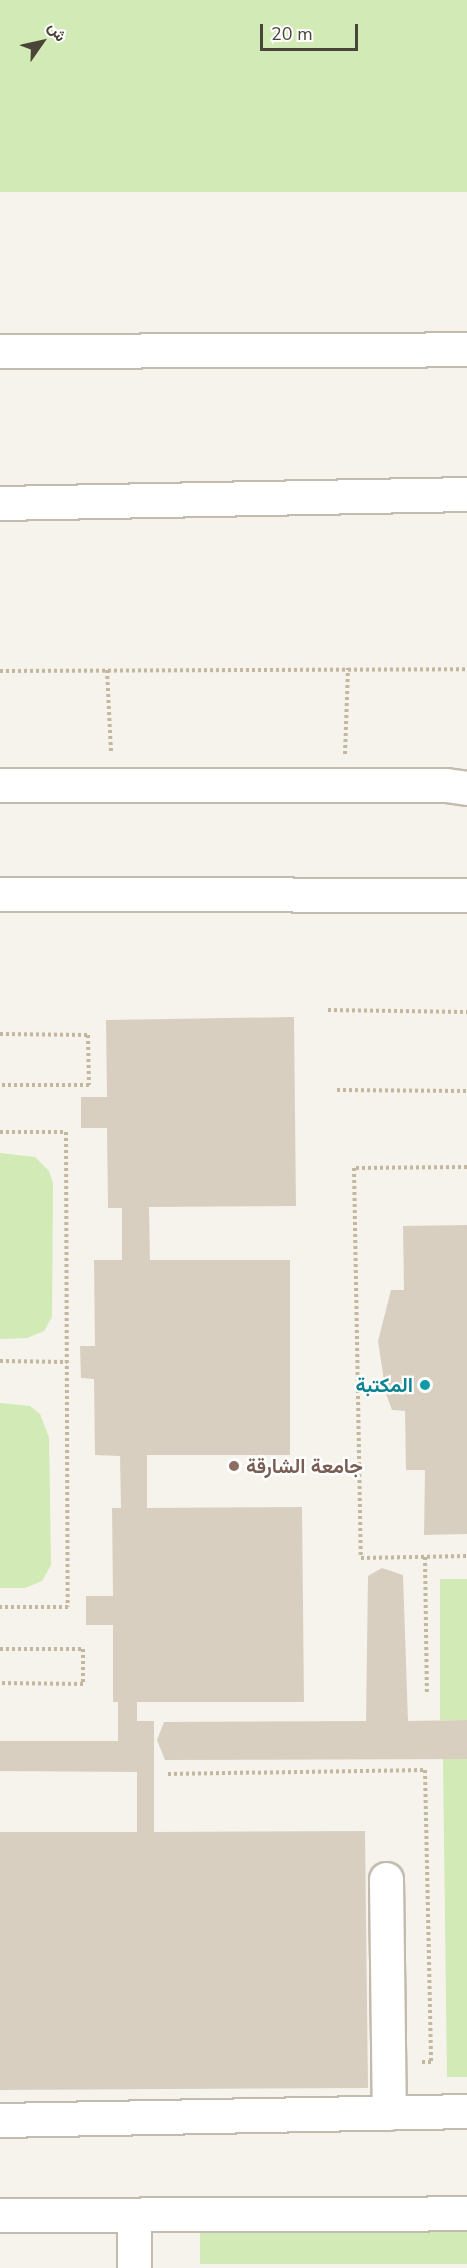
<!DOCTYPE html>
<html>
<head>
<meta charset="utf-8">
<style>
  body { margin:0 }
  #map { position:relative; width:467px; height:2268px; overflow:hidden; background:#f6f3ec; font-family:"Nunito Sans",Vazirmatn,sans-serif }
  div>[style] { position:absolute }
  .green>* { inset:0; background:#d2eab5; transform-origin:0 0 }
  .building>* { inset:0; background:#d8cfc1 }
  .path>* { height:4px; margin-top:-2px; transform-origin:0; background:repeating-linear-gradient(90deg,#c4b79f 0 3px,transparent 0 6px) }
  .roads { filter:drop-shadow(2px 0 #c2bbae) drop-shadow(-2px 0 #c2bbae) drop-shadow(0 2px #c2bbae) drop-shadow(0 -2px #c2bbae) }
  .minor>* { height:33px; margin:-16.5px; padding:0 16.5px; transform-origin:16.5px; border-radius:16.5px; background:#fff }
  .dots>* { width:16px; height:16px; translate:-50% -50%; box-sizing:border-box; border:3px solid #fff; border-radius:50% }
  span { translate:-50% -50%; white-space:nowrap; text-align:center; line-height:1.15; -webkit-text-stroke:4.5px #fff; paint-order:stroke }
  .culture-label { font-size:20px; color:#0d838f; font-weight:700 }
  .right { translate:-100% -50%; text-align:right }
  .education-label { font-size:20px; color:#785e54; font-weight:700 }
  .left { translate:0 -50%; text-align:left }
  .north { position:absolute; left:12px; top:12px; width:60px; height:60px; -webkit-text-stroke:4px #fff; paint-order:stroke; rotate:56deg; font-size:16px; font-weight:700; line-height:24px; text-align:center; color:#4b4439 }
  .north::after { content:''; display:block; margin:auto; width:21px; height:27px; background:#4b4439; clip-path:polygon(50% 0,100% 100%,50% 72%,0 100%) }
  .scale { position:absolute; left:260px; top:24px; width:98px; height:27px; box-sizing:border-box; border:3px solid #4b4439; border-top:0; padding-left:8px; font-size:18px; line-height:21px; white-space:nowrap; color:#4b4439; -webkit-text-stroke:4px #fff; paint-order:stroke }
</style>
</head>
<body>
<div id="map">
  <div class="green">
    <i style="left:0;top:0;width:467px;height:192px"></i>
    <i style="clip-path:polygon(0 1153px,35px 1157px,49px 1171px,53px 1183px,52px 1317px,44px 1331px,27px 1338px,0 1339px)"></i>
    <i style="clip-path:polygon(0 1403px,30px 1406px,40px 1414px,49px 1437px,51px 1565px,42px 1581px,25px 1588px,0 1588px)"></i>
    <i style="left:440px;top:1579px;width:27px;height:141px"></i>
    <i style="clip-path:polygon(443px 1759px,467px 1759px,467px 2077px,447px 2077px)"></i>
    <i style="left:467px;top:2227px;width:37px;height:267px;rotate:90deg"></i>
  </div>
  <div class="building">
    <i style="clip-path:polygon(294px 1017px,296px 1206px,149px 1207px,150px 1260px,290px 1260px,290px 1455px,147px 1455px,147px 1508px,302px 1507px,304px 1702px,137px 1702px,137px 1721px,154px 1721px,154px 1832px,365px 1831px,368px 2088px,0 2090px,0 1832px,137px 1832px,137px 1772px,0 1771px,0 1741px,118px 1741px,118px 1702px,113px 1702px,113px 1625px,86px 1625px,86px 1596px,113px 1596px,112px 1508px,121px 1508px,120px 1456px,95px 1455px,94px 1379px,81px 1378px,80px 1346px,95px 1346px,94px 1260px,122px 1260px,122px 1208px,108px 1208px,107px 1128px,81px 1128px,81px 1097px,107px 1097px,106px 1020px)"></i>
    <i style="clip-path:polygon(467px 1225px,467px 1534px,424px 1535px,425px 1470px,406px 1470px,405px 1411px,392px 1410px,386px 1394px,378px 1341px,391px 1290px,404px 1290px,403px 1226px)"></i>
    <i style="clip-path:polygon(382px 1568px,403px 1575px,408px 1721px,467px 1720px,467px 1759px,165px 1760px,157px 1740px,164px 1722px,366px 1721px,368px 1576px)"></i>
  </div>
  <div class="path">
    <i style="left:107px;top:670px;width:83px;rotate:87.2deg"></i>
    <i style="left:0;top:671px;width:467px;rotate:-0.2deg"></i>
    <i style="left:345px;top:754px;width:86px;rotate:-88deg"></i>
    <i style="left:328px;top:1010px;width:139px;rotate:0.8deg"></i>
    <i style="left:0;top:1034px;width:88px;rotate:0.7deg"></i>
    <i style="left:88px;top:1035px;width:50px;rotate:88.9deg"></i>
    <i style="left:89px;top:1085px;width:89px;rotate:180deg"></i>
    <i style="left:337px;top:1090px;width:130px;rotate:0.4deg"></i>
    <i style="left:0;top:1132px;width:66px"></i>
    <i style="left:66px;top:1132px;width:475px;rotate:89.8deg"></i>
    <i style="left:68px;top:1607px;width:68px;rotate:180deg"></i>
    <i style="left:467px;top:1167px;width:113px;rotate:179.5deg"></i>
    <i style="left:354px;top:1168px;width:390px;rotate:89deg"></i>
    <i style="left:361px;top:1558px;width:106px;rotate:-1.1deg"></i>
    <i style="left:0;top:1361px;width:67px;rotate:0.9deg"></i>
    <i style="left:425px;top:1557px;width:137px;rotate:89.2deg"></i>
    <i style="left:0;top:1649px;width:83px"></i>
    <i style="left:83px;top:1649px;width:35px;rotate:90deg"></i>
    <i style="left:83px;top:1684px;width:83px;rotate:-179.3deg"></i>
    <i style="left:168px;top:1774px;width:257px;rotate:-0.9deg"></i>
    <i style="left:425px;top:1770px;width:292px;rotate:88.8deg"></i>
    <i style="left:431px;top:2062px;width:9px;rotate:180deg"></i>
  </div>
  <div class="roads">
    <div class="minor">
      <i style="left:0;top:351px;width:467px;rotate:-0.2deg"></i>
      <i style="left:0;top:503px;width:467px;rotate:-1.1deg"></i>
      <i style="left:0;top:785px;width:446px"></i>
      <i style="left:446px;top:785px;width:21px;rotate:8deg"></i>
      <i style="left:0;top:894px;width:467px;rotate:0.1deg"></i>
      <i style="left:386px;top:1879px;width:234px;rotate:89.3deg"></i>
      <i style="left:0;top:2120px;width:467px;rotate:-1.1deg"></i>
      <i style="left:0;top:2215px;width:467px;rotate:-0.2deg"></i>
      <i style="left:134px;top:2215px;width:53px;rotate:90deg"></i>
    </div>
  </div>
  <div class="dots">
    <i style="left:425px;top:1385px;background:#0f9aa8"></i>
    <i style="left:234px;top:1466px;background:#8d6e63"></i>
  </div>
  <div class="culture-label">
    <span class="right" style="left:413px;top:1385px">المكتبة</span>
  </div>
  <div class="education-label">
    <span class="left" style="left:246px;top:1466px">جامعة الشارقة</span>
  </div>
  <div class="north">ش</div>
  <div class="scale">20 m</div>
</div>
</body>
</html>
